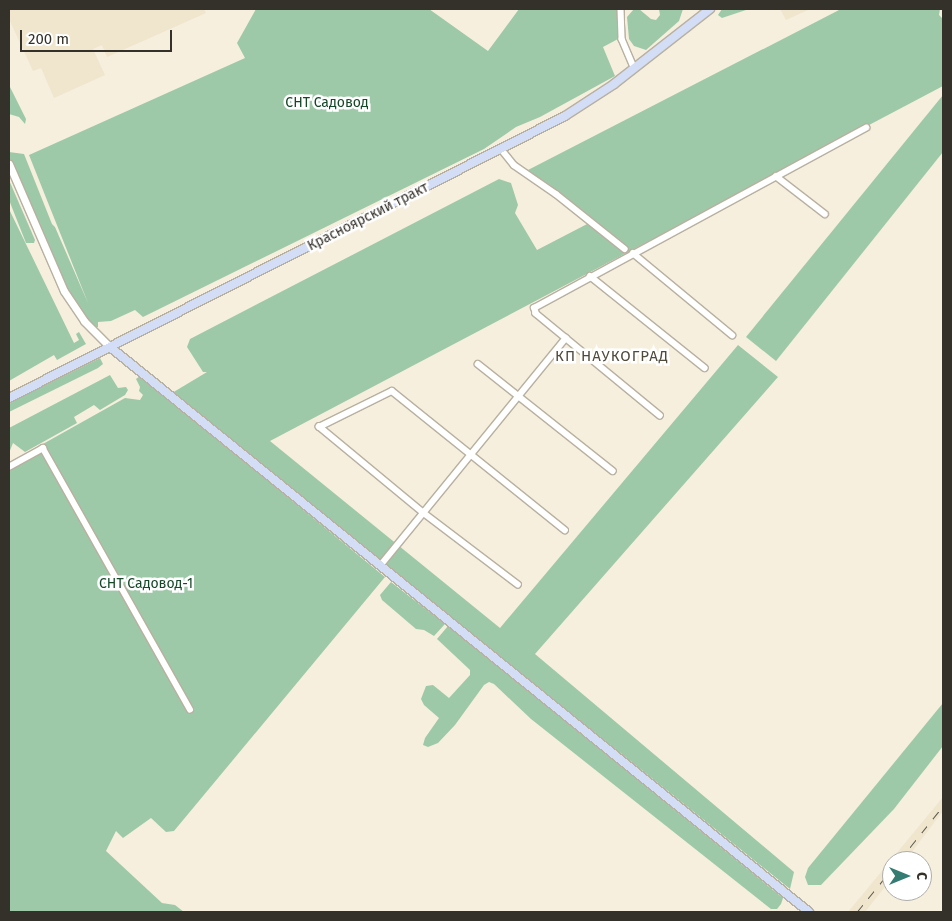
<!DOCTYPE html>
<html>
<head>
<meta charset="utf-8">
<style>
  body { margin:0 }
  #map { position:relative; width:952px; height:921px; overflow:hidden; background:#f6efde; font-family:"Fira Sans",sans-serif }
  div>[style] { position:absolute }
  .built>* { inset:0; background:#f0e5cd }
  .green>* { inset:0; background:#9ec9a8 }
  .roads { filter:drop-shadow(1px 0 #b8b0a0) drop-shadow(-1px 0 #b8b0a0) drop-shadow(0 1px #b8b0a0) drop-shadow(0 -1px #b8b0a0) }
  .minor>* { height:5.5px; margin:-2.75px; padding:0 2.75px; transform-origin:2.75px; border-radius:2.75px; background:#fff }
  .tertiary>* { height:7px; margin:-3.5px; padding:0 3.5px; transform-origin:3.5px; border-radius:3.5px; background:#fff }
  .secondary>* { height:8px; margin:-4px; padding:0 4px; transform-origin:4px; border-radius:4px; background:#d3ddf6 }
  .rail>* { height:1px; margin-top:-0.5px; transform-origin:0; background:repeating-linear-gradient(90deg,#5c584f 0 9px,transparent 0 18px) }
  span { translate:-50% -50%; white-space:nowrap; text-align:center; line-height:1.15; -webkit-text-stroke:5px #fff; paint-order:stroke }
  .park-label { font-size:14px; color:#154827 }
  .street-label { font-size:14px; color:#34312a }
  .neighbourhood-label { font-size:15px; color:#504a3c; letter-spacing:1px }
  .frame { position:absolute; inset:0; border:10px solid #34312a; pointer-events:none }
  .north { position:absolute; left:882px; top:851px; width:50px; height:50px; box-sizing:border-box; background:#fff; border:1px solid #aeadaa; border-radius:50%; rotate:90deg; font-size:14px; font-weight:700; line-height:20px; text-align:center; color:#34312a }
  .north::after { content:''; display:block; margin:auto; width:18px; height:22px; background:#347b72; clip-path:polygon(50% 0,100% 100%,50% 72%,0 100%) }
  .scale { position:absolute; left:20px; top:30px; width:152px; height:22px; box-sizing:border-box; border:2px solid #34312a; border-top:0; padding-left:6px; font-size:15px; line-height:18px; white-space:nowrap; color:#34312a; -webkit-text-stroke:4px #fff; paint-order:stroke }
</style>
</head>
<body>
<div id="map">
  <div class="built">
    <i style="clip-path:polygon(9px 9px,204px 9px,206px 13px,107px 57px,102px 45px,93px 49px,105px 75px,54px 98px,41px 68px,33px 71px,9px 19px)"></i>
    <i style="clip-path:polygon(780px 9px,810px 9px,786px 20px)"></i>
    <i style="clip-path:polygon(943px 797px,943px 811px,905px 861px,892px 861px,892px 878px,865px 912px,848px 912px)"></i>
  </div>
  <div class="green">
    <i style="clip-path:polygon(256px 9px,429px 9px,488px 51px,519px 9px,619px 9px,620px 34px,618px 39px,603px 47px,615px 76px,540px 117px,516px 127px,484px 149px,143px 317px,135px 310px,111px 321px,98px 322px,98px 327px,93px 327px,69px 292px,9px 162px,9px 152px,24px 154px,52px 224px,55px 227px,88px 303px,29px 155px,245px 58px,237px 43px)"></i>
    <i style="clip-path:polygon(634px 9px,639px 9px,651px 19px,656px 20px,660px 15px,659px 9px,683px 9px,679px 21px,646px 50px,634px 46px,629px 39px,627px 17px)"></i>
    <i style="clip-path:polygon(722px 9px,749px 9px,722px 18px,718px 15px)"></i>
    <i style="clip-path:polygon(841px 9px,940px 9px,939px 15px,943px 19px,943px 86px,270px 441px,500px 628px,738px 345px,778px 377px,535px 654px,794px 872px,790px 889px,172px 393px,207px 372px,203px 372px,187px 347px,190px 339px,499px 179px,511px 183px,518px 205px,515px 213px,537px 250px,591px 222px,528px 170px)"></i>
    <i style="clip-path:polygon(9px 85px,26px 119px,25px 124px,19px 117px,9px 114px)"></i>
    <i style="clip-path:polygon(943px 95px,943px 152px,776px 361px,746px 337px)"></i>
    <i style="clip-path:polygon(9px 180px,35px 240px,34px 243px,26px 243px,9px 200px)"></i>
    <i style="clip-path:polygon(9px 209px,74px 343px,79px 340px,76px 334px,79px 332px,86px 344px,57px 360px,54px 355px,9px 381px)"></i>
    <i style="clip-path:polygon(100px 358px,103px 364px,98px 368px,9px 412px,9px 404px,25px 395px)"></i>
    <i style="clip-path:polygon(110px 375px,118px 388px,126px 387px,128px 390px,125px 395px,100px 410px,94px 405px,74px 417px,77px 423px,25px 452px,13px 443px,9px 453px,9px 461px,9px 428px)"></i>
    <i style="clip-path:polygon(140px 376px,385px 577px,174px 831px,166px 832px,151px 818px,123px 838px,116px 831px,106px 851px,162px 903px,175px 905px,184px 912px,9px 912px,9px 463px,125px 398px,140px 400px,143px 395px,139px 391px,140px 387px,136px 379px)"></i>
    <i style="clip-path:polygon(391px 582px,445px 624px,434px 636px,424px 630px,416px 629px,382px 600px,380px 595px)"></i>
    <i style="clip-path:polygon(448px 626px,783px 898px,781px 904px,777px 909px,771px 909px,531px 719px,494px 684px,489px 682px,484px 685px,455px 725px,438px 743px,428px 747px,423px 745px,425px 738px,439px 718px,424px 705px,421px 699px,426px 686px,433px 685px,449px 698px,470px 675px,470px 670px,437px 639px)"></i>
    <i style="clip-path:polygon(943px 703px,943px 746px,894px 809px,821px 885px,808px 885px,805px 877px,808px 868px)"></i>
  </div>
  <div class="roads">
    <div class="minor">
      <i style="left:621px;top:9px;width:30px;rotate:88deg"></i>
      <i style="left:622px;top:39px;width:30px;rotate:67deg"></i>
      <i style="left:502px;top:150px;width:19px;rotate:51deg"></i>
      <i style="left:514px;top:165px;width:51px;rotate:34.6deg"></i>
      <i style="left:556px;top:194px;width:88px;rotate:38.6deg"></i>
      <i style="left:776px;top:176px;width:62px;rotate:37.8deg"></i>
      <i style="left:633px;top:253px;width:129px;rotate:39.6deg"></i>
      <i style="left:590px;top:276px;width:147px;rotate:38.7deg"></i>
      <i style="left:478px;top:364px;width:172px;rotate:38.4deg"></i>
      <i style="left:660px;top:416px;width:161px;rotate:-140.6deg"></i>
      <i style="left:536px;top:314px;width:6px;rotate:-108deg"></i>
      <i style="left:534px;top:308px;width:378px;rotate:-28.5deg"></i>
      <i style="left:9px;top:467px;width:39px;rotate:-29deg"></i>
      <i style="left:43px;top:448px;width:300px;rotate:60.6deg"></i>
      <i style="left:380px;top:566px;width:294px;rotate:-50.8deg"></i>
      <i style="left:518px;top:585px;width:119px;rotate:-142.8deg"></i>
      <i style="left:423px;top:513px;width:135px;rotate:-140.4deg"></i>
      <i style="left:319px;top:427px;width:81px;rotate:-26.3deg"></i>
      <i style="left:392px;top:391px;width:222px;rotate:38.8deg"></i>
    </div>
    <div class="tertiary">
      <i style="left:9px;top:164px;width:138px;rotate:66.6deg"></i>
      <i style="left:64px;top:291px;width:36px;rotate:56deg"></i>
      <i style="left:84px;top:321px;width:37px;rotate:45deg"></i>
    </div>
    <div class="secondary">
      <i style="left:110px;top:347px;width:899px;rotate:38.95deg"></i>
      <i style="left:9px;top:398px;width:623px;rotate:-26.89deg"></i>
      <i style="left:565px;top:116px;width:59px;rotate:-33.1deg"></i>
      <i style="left:614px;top:84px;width:122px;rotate:-38deg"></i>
    </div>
  </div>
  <div class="rail">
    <i style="left:899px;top:861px;width:70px;rotate:-51.3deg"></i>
    <i style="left:857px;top:912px;width:55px;rotate:-50.9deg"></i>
  </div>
  <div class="park-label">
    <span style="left:327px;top:103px">СНТ Садовод</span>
    <span style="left:146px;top:584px">СНТ Садовод-1</span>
  </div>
  <div class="street-label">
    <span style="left:368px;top:217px;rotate:-27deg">Красноярский тракт</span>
  </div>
  <div class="neighbourhood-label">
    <span style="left:612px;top:357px">КП НАУКОГРАД</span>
  </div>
  <div class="frame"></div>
  <div class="north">С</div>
  <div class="scale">200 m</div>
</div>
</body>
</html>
